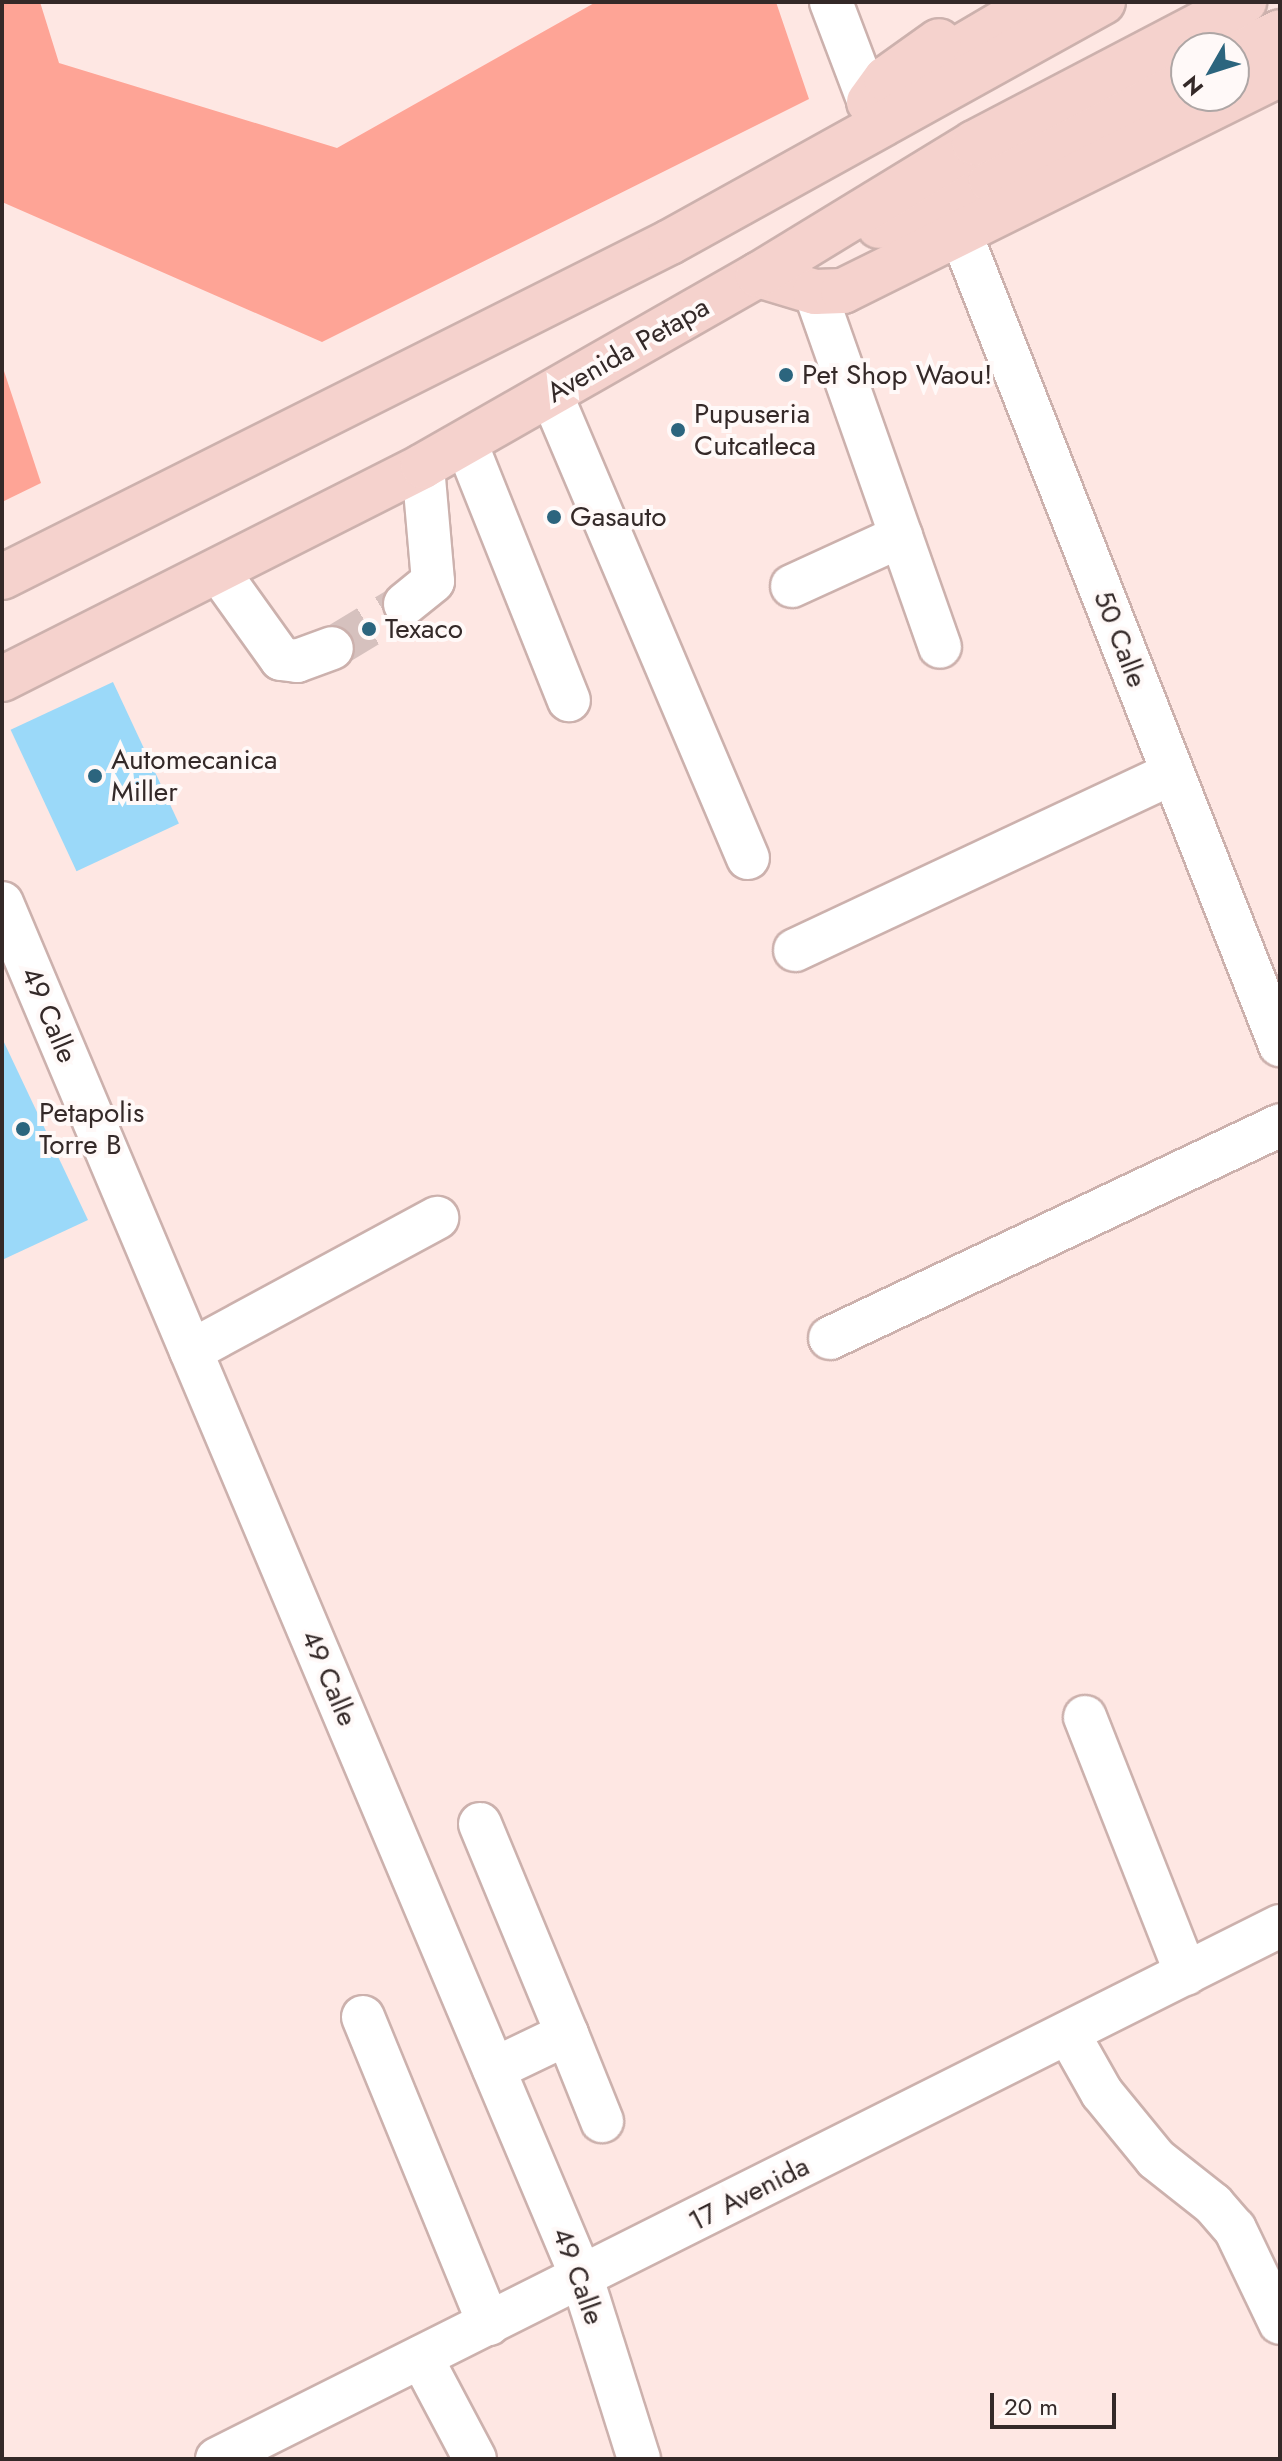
<!DOCTYPE html>
<html>
<head>
<meta charset="utf-8">
<style>
  body { margin:0 }
  #map { position:relative; width:1282px; height:2461px; overflow:hidden; background:#fee7e3; font-family:Jost,sans-serif }
  div>[style] { position:absolute }
  .green>* { inset:0; background:#fea496 }
  .building>* { inset:0; background:#9bd9f9; transform-origin:0 0 }
  .minor-tunnel>* { height:42px; margin-top:-21px; transform-origin:0; background:repeating-linear-gradient(90deg,#d6c1be 0 42px,transparent 0 63px) }
  .roads { filter:drop-shadow(2px 0 #ccb1ad) drop-shadow(-2px 0 #ccb1ad) drop-shadow(0 2px #ccb1ad) drop-shadow(0 -2px #ccb1ad) }
  .minor>* { height:42px; margin:-21px; padding:0 21px; transform-origin:21px; border-radius:21px; background:#fff }
  .major>* { height:44px; margin:-22px; padding:0 22px; transform-origin:22px; border-radius:22px; background:#f5d2cd }
  .dots>* { width:22px; height:22px; translate:-50% -50%; box-sizing:border-box; border:4px solid #fff9f8; border-radius:50% }
  span { translate:-50% -50%; white-space:nowrap; text-align:center; line-height:1.15; -webkit-text-stroke:8px #fff9f8; paint-order:stroke }
  .street-label { font-size:28px; color:#342928 }
  .poi-label { font-size:28px; color:#342928 }
  .left { translate:0 -50%; text-align:left }
  .frame { position:absolute; inset:0; border:4px solid #342928; pointer-events:none }
  .north { position:absolute; left:1170px; top:32px; width:80px; height:80px; box-sizing:border-box; background:#fff9f8; border:2px solid #aea6a5; border-radius:50%; rotate:231deg; font-size:22px; font-weight:700; line-height:32px; text-align:center; color:#342928 }
  .north::after { content:''; display:block; margin:auto; width:28px; height:36px; background:#2c657e; clip-path:polygon(50% 0,100% 100%,50% 72%,0 100%) }
  .scale { position:absolute; left:990px; top:2393px; width:126px; height:36px; box-sizing:border-box; border:4px solid #342928; border-top:0; padding-left:10px; font-size:24px; line-height:28px; white-space:nowrap; color:#342928; -webkit-text-stroke:6px #fff9f8; paint-order:stroke }
</style>
</head>
<body>
<div id="map">
  <div class="green">
    <i style="clip-path:polygon(2px 2px,40px 2px,59px 63px,337px 148px,596px 2px,776px 2px,809px 99px,322px 342px,2px 202px)"></i>
    <i style="clip-path:polygon(2px 365px,41px 483px,2px 502px)"></i>
  </div>
  <div class="building">
    <i style="left:113px;top:682px;width:156px;height:113px;rotate:65deg"></i>
    <i style="clip-path:polygon(2px 1038px,88px 1220px,2px 1260px)"></i>
  </div>
  <div class="minor-tunnel">
    <i style="left:332px;top:648px;width:85px;rotate:-31.1deg"></i>
  </div>
  <div class="roads">
    <div class="minor">
      <i style="left:831px;top:2px;width:107px;rotate:69.2deg"></i>
      <i style="left:960px;top:232px;width:874px;rotate:68.52deg"></i>
      <i style="left:815px;top:292px;width:376px;rotate:70.6deg"></i>
      <i style="left:551px;top:394px;width:504px;rotate:67deg"></i>
      <i style="left:466px;top:443px;width:277px;rotate:68.2deg"></i>
      <i style="left:218px;top:571px;width:108px;rotate:54.4deg"></i>
      <i style="left:281px;top:659px;width:16px;rotate:7deg"></i>
      <i style="left:297px;top:661px;width:37px;rotate:-20deg"></i>
      <i style="left:792px;top:586px;width:120px;rotate:-24.6deg"></i>
      <i style="left:405px;top:604px;width:36px;rotate:-39deg"></i>
      <i style="left:433px;top:581px;width:115px;rotate:-95deg"></i>
      <i style="left:2px;top:903px;width:1492px;rotate:67.13deg"></i>
      <i style="left:582px;top:2278px;width:190px;rotate:72.5deg"></i>
      <i style="left:795px;top:950px;width:416px;rotate:-25.1deg"></i>
      <i style="left:830px;top:1338px;width:498px;rotate:-25.3deg"></i>
      <i style="left:191px;top:1351px;width:280px;rotate:-28.4deg"></i>
      <i style="left:1085px;top:1717px;width:276px;rotate:68.5deg"></i>
      <i style="left:480px;top:1824px;width:227px;rotate:67.5deg"></i>
      <i style="left:363px;top:2017px;width:332px;rotate:67.7deg"></i>
      <i style="left:1068px;top:2033px;width:69px;rotate:60.5deg"></i>
      <i style="left:1102px;top:2093px;width:85px;rotate:50.7deg"></i>
      <i style="left:1156px;top:2159px;width:73px;rotate:38.3deg"></i>
      <i style="left:1213px;top:2204px;width:33px;rotate:49deg"></i>
      <i style="left:1235px;top:2229px;width:104px;rotate:64.4deg"></i>
      <i style="left:494px;top:2069px;width:81px;rotate:-25.6deg"></i>
      <i style="left:567px;top:2034px;width:94px;rotate:68.1deg"></i>
      <i style="left:421px;top:2357px;width:115px;rotate:62.1deg"></i>
      <i style="left:217px;top:2459px;width:1189px;rotate:-26.63deg"></i>
    </div>
    <div class="major">
      <i style="left:1234px;top:55px;width:51px;rotate:-26.6deg"></i>
      <i style="left:919px;top:72px;width:138px;rotate:-30.5deg"></i>
      <i style="left:869px;top:102px;width:29px;rotate:-54deg"></i>
      <i style="left:886px;top:79px;width:65px;rotate:-35.6deg"></i>
      <i style="left:879px;top:226px;width:121px;rotate:-22.3deg"></i>
      <i style="left:991px;top:180px;width:219px;rotate:-27.1deg"></i>
      <i style="left:758px;top:275px;width:59px;rotate:16.6deg"></i>
      <i style="left:815px;top:292px;width:28px;rotate:-2deg"></i>
      <i style="left:843px;top:291px;width:488px;rotate:-26.4deg"></i>
      <i style="left:2px;top:577px;width:747px;rotate:-26.63deg"></i>
      <i style="left:670px;top:242px;width:495px;rotate:-29deg"></i>
      <i style="left:2px;top:679px;width:472px;rotate:-26.8deg"></i>
      <i style="left:423px;top:466px;width:386px;rotate:-29.7deg"></i>
      <i style="left:758px;top:275px;width:253px;rotate:-31.4deg"></i>
      <i style="left:974px;top:143px;width:305px;rotate:-27.6deg"></i>
    </div>
  </div>
  <div class="dots">
    <i style="left:786px;top:375px;background:#2c657e"></i>
    <i style="left:678px;top:430px;background:#2c657e"></i>
    <i style="left:554px;top:517px;background:#2c657e"></i>
    <i style="left:369px;top:629px;background:#2c657e"></i>
    <i style="left:95px;top:776px;background:#2c657e"></i>
    <i style="left:23px;top:1129px;background:#2c657e"></i>
  </div>
  <div class="street-label">
    <span style="left:628px;top:350px;rotate:-30deg">Avenida Petapa</span>
    <span style="left:1120px;top:639px;rotate:69deg">50 Calle</span>
    <span style="left:49px;top:1015px;rotate:67deg">49 Calle</span>
    <span style="left:329px;top:1678px;rotate:67deg">49 Calle</span>
    <span style="left:749px;top:2194px;rotate:-27deg">17 Avenida</span>
    <span style="left:578px;top:2276px;rotate:70deg">49 Calle</span>
  </div>
  <div class="poi-label">
    <span class="left" style="left:802px;top:375px">Pet Shop Waou!</span>
    <span class="left" style="left:694px;top:430px">Pupuseria<br>Cutcatleca</span>
    <span class="left" style="left:570px;top:517px">Gasauto</span>
    <span class="left" style="left:385px;top:629px">Texaco</span>
    <span class="left" style="left:111px;top:776px">Automecanica<br>Miller</span>
    <span class="left" style="left:39px;top:1129px">Petapolis<br>Torre B</span>
  </div>
  <div class="frame"></div>
  <div class="north">N</div>
  <div class="scale">20 m</div>
</div>
</body>
</html>
